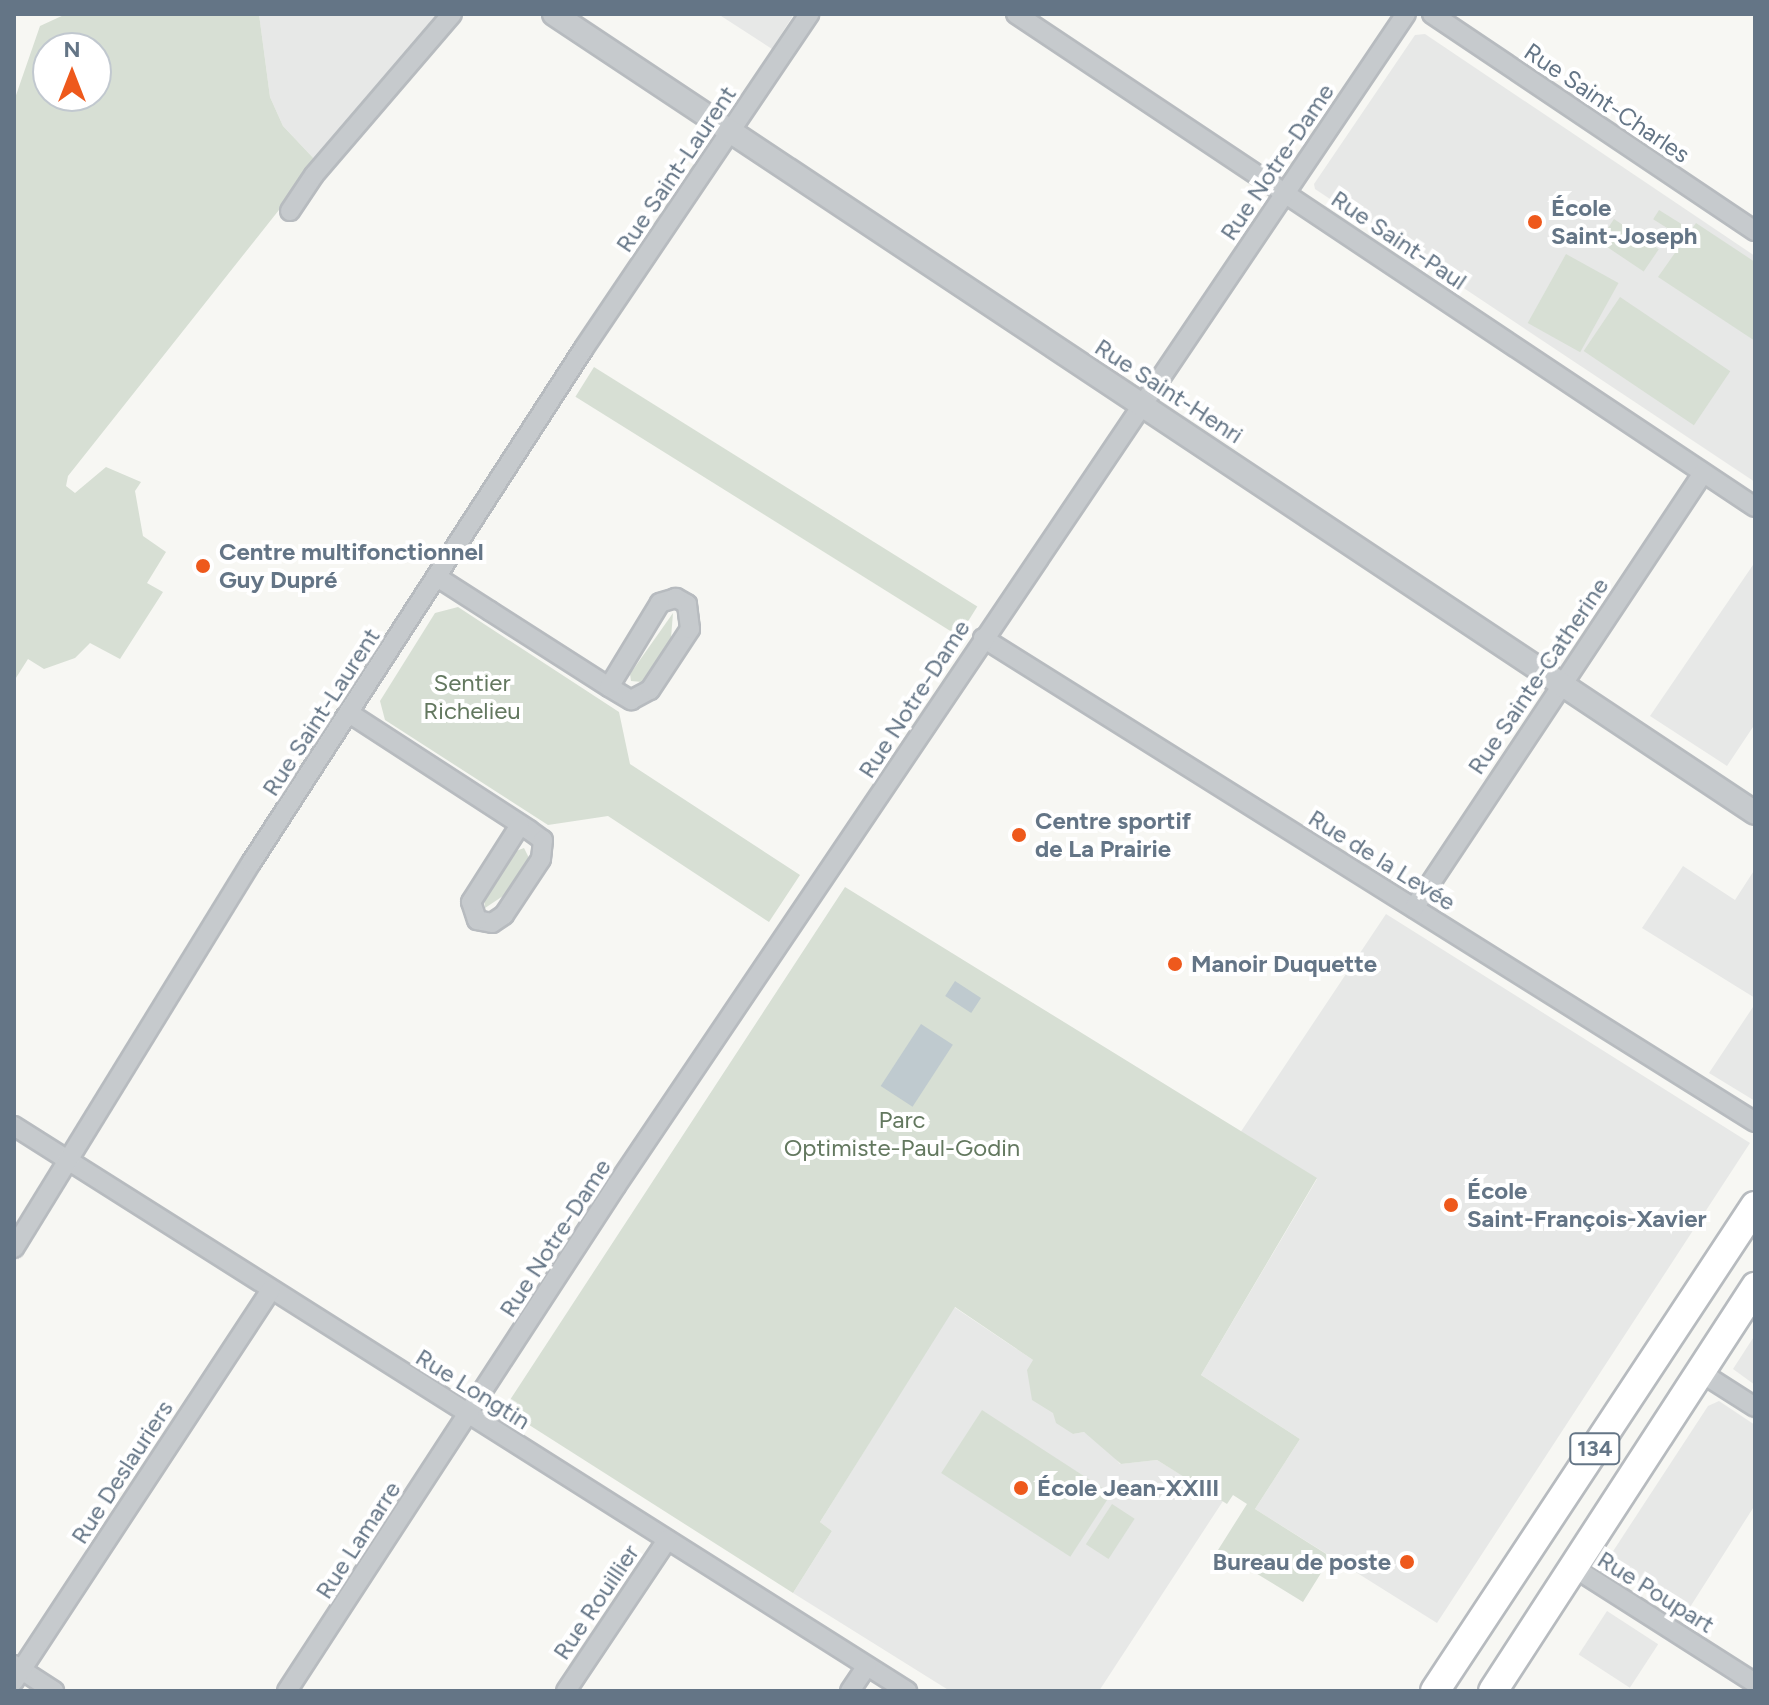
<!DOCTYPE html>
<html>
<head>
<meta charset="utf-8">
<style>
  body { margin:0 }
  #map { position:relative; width:1769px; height:1705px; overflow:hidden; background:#f7f7f3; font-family:Figtree,sans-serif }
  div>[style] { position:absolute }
  .built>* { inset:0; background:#e7e8e7; transform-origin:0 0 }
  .green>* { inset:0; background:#d7dfd4; transform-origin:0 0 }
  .water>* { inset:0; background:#bfcacf; transform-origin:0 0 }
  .roads { filter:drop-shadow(2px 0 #b7bbbf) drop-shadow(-2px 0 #b7bbbf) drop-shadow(0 2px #b7bbbf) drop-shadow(0 -2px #b7bbbf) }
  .minor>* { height:18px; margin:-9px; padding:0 9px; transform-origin:9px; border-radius:9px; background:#c6cacd }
  .tertiary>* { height:22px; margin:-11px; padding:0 11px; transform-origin:11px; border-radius:11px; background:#c6cacd }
  .primary>* { height:28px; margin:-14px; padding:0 14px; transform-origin:14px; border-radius:14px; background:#fff }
  .dots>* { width:22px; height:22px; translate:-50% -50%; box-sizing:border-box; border:4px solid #fff; border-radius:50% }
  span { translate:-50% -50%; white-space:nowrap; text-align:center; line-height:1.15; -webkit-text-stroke:8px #fff; paint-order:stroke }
  .shield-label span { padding:2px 6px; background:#fff; border:2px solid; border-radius:6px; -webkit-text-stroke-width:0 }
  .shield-label { font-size:22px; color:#647586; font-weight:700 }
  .street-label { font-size:24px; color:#647586 }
  .poi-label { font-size:24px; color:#647586; font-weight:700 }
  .left { translate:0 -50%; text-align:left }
  .right { translate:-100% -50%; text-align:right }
  .park-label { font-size:24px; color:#63785f }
  .frame { position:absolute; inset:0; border:16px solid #647586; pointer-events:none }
  .north { position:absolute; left:32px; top:32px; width:80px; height:80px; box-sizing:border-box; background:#fff; border:2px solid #c1c8cf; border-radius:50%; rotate:0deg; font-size:22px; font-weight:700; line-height:32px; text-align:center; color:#647586 }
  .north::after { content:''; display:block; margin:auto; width:28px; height:36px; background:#ee591c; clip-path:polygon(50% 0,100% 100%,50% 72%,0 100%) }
</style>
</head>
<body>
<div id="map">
  <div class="built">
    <i style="clip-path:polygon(259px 14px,439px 14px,317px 162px,283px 126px,270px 97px)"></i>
    <i style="clip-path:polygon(718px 14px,794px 14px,772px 49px)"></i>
    <i style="clip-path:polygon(1425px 34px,1755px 256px,1755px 482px,1315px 189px,1314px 184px,1415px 35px)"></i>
    <i style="clip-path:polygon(1755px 562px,1755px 724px,1727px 766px,1650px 716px)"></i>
    <i style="clip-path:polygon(1683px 866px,1735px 900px,1755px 869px,1755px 998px,1642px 928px)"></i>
    <i style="clip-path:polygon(1386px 914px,1750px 1143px,1437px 1623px,1255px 1509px,1300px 1439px,1201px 1375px,1317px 1179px,1240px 1133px)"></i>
    <i style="clip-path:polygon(1755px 1004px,1755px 1101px,1709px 1073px)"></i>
    <i style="clip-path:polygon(954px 1307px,1033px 1360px,1054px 1413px,1073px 1434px,1084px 1432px,1101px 1442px,1120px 1464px,1157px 1460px,1223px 1501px,1099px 1691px,950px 1691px,793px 1593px,832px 1531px,820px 1522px)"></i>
    <i style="clip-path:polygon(1755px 1335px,1755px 1385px,1733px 1369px)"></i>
    <i style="clip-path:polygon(1719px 1401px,1755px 1425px,1755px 1505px,1685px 1615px,1606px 1562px,1708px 1406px)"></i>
    <i style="left:1607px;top:1611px;width:61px;height:52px;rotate:33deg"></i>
  </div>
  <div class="green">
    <i style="clip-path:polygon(evenodd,66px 14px,259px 14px,270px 97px,283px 126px,317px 162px,68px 476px,66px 486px,75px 493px,106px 467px,141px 482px,135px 491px,143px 536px,166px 552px,147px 583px,163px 592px,120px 659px,90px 643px,75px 658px,44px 669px,28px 659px,14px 681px,14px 101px,40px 26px,66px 14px,48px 48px,96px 48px,96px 96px,48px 96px,48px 48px)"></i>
    <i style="left:1659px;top:210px;width:34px;height:11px;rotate:32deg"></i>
    <i style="left:1614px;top:219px;width:54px;height:27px;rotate:34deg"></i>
    <i style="clip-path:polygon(1696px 223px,1755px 262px,1755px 341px,1658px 277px)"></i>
    <i style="left:1566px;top:254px;width:60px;height:79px;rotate:29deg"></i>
    <i style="left:1620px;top:297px;width:133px;height:65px;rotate:34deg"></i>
    <i style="left:594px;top:367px;width:452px;height:35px;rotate:32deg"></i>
    <i style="clip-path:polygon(458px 607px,619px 712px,630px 764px,800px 875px,769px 922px,608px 816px,548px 825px,385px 720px,380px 701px,435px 613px)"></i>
    <i style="clip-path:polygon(673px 613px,671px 638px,642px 682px,631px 681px,630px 674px)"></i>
    <i style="clip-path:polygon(524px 848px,529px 858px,506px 894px,485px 908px,484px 899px,516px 851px)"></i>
    <i style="clip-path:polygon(845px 887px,1317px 1178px,1201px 1375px,1300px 1439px,1255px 1509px,1331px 1557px,1303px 1602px,1218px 1550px,1247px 1504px,1233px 1495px,1227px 1504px,1157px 1460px,1121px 1464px,1084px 1432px,1073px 1434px,1056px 1423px,1053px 1413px,1032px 1400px,1027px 1370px,1033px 1360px,955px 1307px,820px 1522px,832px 1531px,793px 1593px,504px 1409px)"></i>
    <i style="left:982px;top:1410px;width:154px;height:75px;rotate:33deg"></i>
    <i style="left:1112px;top:1504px;width:27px;height:48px;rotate:33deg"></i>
  </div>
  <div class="water">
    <i style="left:955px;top:981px;width:31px;height:18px;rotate:33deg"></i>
    <i style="left:921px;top:1024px;width:38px;height:74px;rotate:33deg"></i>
  </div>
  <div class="roads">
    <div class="minor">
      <i style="left:1016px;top:14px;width:888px;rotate:33.71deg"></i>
      <i style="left:1432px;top:14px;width:389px;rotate:33.9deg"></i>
      <i style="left:290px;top:211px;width:43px;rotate:-56.3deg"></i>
      <i style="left:314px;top:175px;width:212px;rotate:-49.4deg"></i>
      <i style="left:437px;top:577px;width:63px;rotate:32.7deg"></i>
      <i style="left:490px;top:611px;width:141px;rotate:32.6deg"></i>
      <i style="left:609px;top:687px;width:26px;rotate:31deg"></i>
      <i style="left:631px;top:700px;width:21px;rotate:-28deg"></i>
      <i style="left:650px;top:690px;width:73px;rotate:-56.7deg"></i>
      <i style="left:690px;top:629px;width:25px;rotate:-97deg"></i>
      <i style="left:687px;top:604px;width:13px;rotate:-151deg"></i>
      <i style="left:676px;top:598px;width:17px;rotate:163deg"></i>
      <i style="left:660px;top:603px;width:98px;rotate:121.3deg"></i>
      <i style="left:983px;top:638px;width:911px;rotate:32.09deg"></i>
      <i style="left:349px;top:713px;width:215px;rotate:33deg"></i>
      <i style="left:529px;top:830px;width:17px;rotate:36deg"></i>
      <i style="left:543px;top:840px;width:19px;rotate:96deg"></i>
      <i style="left:541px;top:859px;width:67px;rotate:123.5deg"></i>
      <i style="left:504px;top:915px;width:14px;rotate:146deg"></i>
      <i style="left:492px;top:923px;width:15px;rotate:-169deg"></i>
      <i style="left:477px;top:920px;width:19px;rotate:-108deg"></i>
      <i style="left:471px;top:902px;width:91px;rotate:-57.5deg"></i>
      <i style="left:1414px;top:908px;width:522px;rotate:-56.4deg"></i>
      <i style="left:14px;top:1126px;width:1057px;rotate:32.32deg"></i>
      <i style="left:14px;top:1248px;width:452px;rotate:-58.4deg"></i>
      <i style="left:251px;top:863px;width:613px;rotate:-57.11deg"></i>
      <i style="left:584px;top:348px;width:403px;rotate:-56deg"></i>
      <i style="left:1700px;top:1372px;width:65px;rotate:32.5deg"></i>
      <i style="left:1573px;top:1567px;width:216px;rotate:32.5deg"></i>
      <i style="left:14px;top:1665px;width:48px;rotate:33deg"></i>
      <i style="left:14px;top:1681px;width:468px;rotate:-56.7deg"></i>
      <i style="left:287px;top:1691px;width:603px;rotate:-56.92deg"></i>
      <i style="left:616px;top:1186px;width:1413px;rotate:-56.02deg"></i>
      <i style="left:566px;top:1691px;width:182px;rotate:-56.2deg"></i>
      <i style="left:850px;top:1691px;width:30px;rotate:-56deg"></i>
    </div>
    <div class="tertiary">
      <i style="left:554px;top:14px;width:1442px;rotate:33.63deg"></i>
    </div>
    <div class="primary">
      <i style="left:1435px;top:1691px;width:581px;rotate:-56.58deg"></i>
      <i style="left:1493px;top:1691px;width:482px;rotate:-57deg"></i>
    </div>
  </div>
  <div class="dots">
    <i style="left:1535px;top:222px;background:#ee591c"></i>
    <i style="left:203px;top:566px;background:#ee591c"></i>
    <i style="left:1019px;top:835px;background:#ee591c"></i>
    <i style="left:1175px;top:964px;background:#ee591c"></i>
    <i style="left:1451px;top:1205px;background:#ee591c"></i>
    <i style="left:1021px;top:1488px;background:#ee591c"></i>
    <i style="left:1407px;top:1562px;background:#ee591c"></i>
  </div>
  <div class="shield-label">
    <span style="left:1595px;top:1449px">134</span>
  </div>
  <div class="street-label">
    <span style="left:1607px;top:103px;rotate:34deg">Rue Saint-Charles</span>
    <span style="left:1277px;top:162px;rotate:-56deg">Rue Notre-Dame</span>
    <span style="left:676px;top:169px;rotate:-56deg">Rue Saint-Laurent</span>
    <span style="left:1399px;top:240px;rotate:34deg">Rue Saint-Paul</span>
    <span style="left:1169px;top:391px;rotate:33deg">Rue Saint-Henri</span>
    <span style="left:1538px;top:676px;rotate:-56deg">Rue Sainte-Catherine</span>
    <span style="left:914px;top:699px;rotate:-57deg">Rue Notre-Dame</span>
    <span style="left:321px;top:712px;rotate:-57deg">Rue Saint-Laurent</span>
    <span style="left:1382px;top:860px;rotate:32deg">Rue de la Levée</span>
    <span style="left:555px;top:1238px;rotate:-57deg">Rue Notre-Dame</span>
    <span style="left:473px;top:1389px;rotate:32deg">Rue Longtin</span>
    <span style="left:122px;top:1472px;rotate:-57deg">Rue Deslauriers</span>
    <span style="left:358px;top:1540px;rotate:-57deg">Rue Lamarre</span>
    <span style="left:1656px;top:1592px;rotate:32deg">Rue Poupart</span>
    <span style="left:596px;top:1602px;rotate:-56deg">Rue Rouillier</span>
  </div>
  <div class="poi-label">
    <span class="left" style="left:1551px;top:222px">École<br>Saint-Joseph</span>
    <span class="left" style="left:219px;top:566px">Centre multifonctionnel<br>Guy Dupré</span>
    <span class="left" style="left:1035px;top:835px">Centre sportif<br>de La Prairie</span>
    <span class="left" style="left:1191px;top:964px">Manoir Duquette</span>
    <span class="left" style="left:1467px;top:1205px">École<br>Saint-François-Xavier</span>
    <span class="left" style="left:1037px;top:1488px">École Jean-XXIII</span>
    <span class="right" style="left:1391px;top:1562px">Bureau de poste</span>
  </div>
  <div class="park-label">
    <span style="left:472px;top:697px">Sentier<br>Richelieu</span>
    <span style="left:902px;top:1134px">Parc<br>Optimiste-Paul-Godin</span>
  </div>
  <div class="frame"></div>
  <div class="north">N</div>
</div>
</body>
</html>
